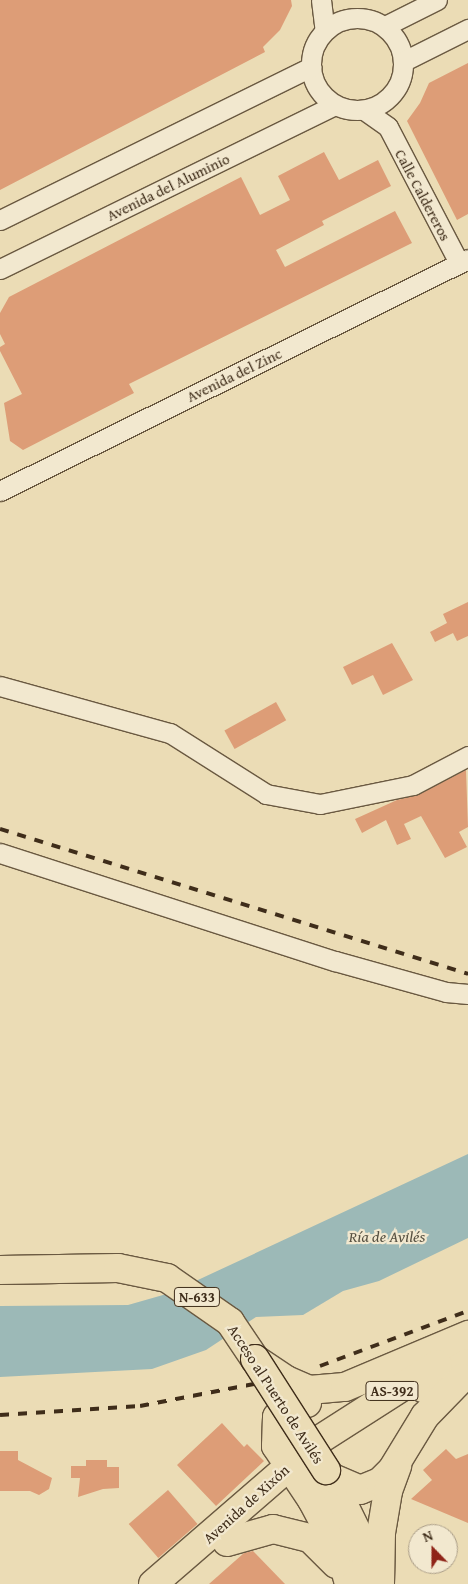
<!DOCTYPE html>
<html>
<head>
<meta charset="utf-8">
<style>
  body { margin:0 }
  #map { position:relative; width:468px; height:1584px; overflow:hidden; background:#ebdcb5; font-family:"Gentium Book Plus",serif }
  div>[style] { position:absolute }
  .water>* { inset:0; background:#9cb9b7 }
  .building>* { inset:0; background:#dd9d77; transform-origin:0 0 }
  .roads { filter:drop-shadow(1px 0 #6a5941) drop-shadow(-1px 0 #6a5941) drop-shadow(0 1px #6a5941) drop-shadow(0 -1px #6a5941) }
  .minor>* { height:19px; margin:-9.5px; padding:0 9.5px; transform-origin:9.5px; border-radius:9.5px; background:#f2e8cf }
  .minor>.ring { margin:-9.5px; padding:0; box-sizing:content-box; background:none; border:19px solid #f2e8cf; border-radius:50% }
  .highway>* { height:28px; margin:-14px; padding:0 14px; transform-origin:14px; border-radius:14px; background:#ebdcb5 }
  .rail>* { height:4px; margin-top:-2px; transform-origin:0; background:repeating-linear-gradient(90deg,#3f2d1a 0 9px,transparent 0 18px) }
  .bridges { filter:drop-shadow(1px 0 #3f2d1a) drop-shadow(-1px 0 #3f2d1a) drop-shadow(0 1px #3f2d1a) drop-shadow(0 -1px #3f2d1a) }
  .highway-bridge>* { height:28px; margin:-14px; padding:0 14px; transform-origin:14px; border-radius:14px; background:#ebdcb5 }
  span { translate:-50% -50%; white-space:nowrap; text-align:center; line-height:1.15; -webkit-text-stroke:4.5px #f2e8cf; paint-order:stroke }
  .shield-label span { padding:1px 4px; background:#f2e8cf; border:1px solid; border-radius:4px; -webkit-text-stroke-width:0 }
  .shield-label { font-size:14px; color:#3f2d1a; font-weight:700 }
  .street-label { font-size:15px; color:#3f2d1a }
  .water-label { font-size:16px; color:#565041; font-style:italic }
  .north { position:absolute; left:408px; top:1524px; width:50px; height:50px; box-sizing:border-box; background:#f2e8cf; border:1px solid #aa9d87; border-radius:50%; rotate:338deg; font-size:14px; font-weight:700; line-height:20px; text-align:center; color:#3f2d1a }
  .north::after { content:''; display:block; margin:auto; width:18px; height:22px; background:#8f2418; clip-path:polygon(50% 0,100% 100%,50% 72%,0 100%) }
</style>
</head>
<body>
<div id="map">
  <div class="water">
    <i style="clip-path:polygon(468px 1154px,468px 1238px,379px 1281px,343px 1291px,303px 1315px,256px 1317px,206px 1350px,152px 1369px,0 1377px,0 1306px,128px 1305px,170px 1293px)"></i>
  </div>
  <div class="building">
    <i style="clip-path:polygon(0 0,291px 0,292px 6px,280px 30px,263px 47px,265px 52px,0 190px)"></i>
    <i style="clip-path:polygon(468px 63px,468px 214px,457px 220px,407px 121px,420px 103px,429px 83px)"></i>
    <i style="clip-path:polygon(324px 152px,339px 180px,378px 160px,391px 186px,322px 221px,324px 225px,276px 250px,285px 267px,395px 211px,412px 243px,129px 384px,134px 393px,23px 450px,10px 441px,4px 403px,22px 394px,0 351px,0 347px,5px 344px,0 334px,0 313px,9px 297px,241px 177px,260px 215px,290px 200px,278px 176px)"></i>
    <i style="clip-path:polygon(468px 602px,468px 636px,457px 641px,453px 633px,435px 642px,430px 632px,447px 623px,443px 614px)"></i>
    <i style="clip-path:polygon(392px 643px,413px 680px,383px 695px,373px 675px,352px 685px,343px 667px)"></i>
    <i style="left:276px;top:702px;width:21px;height:59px;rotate:61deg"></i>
    <i style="clip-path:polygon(466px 770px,468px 827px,459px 832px,467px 847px,445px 858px,421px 816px,404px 824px,411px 839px,397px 845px,386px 820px,362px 833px,355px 819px,397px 800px,418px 795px)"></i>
    <i style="clip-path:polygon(222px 1423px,244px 1447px,247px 1444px,264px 1461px,216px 1506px,177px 1465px)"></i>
    <i style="clip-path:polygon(446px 1449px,456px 1459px,468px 1454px,468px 1523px,411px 1499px,432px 1480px,423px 1470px)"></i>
    <i style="clip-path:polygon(0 1451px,18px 1451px,18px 1460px,52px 1478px,49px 1489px,39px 1495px,30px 1491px,0 1491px)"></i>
    <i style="clip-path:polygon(86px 1460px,107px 1460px,107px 1467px,119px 1467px,119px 1488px,103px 1489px,78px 1497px,80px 1478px,71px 1478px,71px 1466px,86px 1466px)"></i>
    <i style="left:168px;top:1490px;width:45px;height:52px;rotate:49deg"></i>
    <i style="clip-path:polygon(253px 1551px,285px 1584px,209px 1584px,244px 1553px)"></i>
  </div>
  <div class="roads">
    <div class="minor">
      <i style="left:321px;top:0;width:31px;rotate:83deg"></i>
      <i class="ring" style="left:311px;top:18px;width:73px;height:73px"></i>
      <i style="left:385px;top:26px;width:58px;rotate:-26.6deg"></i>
      <i style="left:404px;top:61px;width:72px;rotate:-26.6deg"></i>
      <i style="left:364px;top:110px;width:29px;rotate:35deg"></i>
      <i style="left:388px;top:127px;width:153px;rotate:62.4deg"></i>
      <i style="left:0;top:220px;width:347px;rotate:-26.2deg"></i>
      <i style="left:0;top:269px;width:373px;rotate:-26.1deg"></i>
      <i style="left:0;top:491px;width:522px;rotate:-26.37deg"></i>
      <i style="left:0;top:686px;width:176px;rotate:15.5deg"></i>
      <i style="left:170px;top:733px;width:114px;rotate:32.4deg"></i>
      <i style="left:266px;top:794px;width:55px;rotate:10.5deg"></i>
      <i style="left:320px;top:804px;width:95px;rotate:-11.5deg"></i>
      <i style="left:413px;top:785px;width:62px;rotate:-27.8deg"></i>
      <i style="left:0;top:853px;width:352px;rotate:17.9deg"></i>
      <i style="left:335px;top:961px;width:115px;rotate:15.6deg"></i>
      <i style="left:446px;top:992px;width:22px;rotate:5deg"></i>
    </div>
    <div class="highway">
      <i style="left:0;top:1270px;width:118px;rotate:-1deg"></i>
      <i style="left:118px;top:1268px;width:50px;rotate:11.5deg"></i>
      <i style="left:167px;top:1278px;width:77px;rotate:34.9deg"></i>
      <i style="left:230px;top:1322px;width:45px;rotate:56deg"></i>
      <i style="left:255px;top:1359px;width:37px;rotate:34deg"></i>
      <i style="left:286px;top:1380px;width:25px;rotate:23deg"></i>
      <i style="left:309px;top:1390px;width:36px;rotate:-5deg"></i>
      <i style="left:345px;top:1387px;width:134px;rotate:-22.9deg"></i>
      <i style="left:423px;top:1388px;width:51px;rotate:-29.1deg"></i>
      <i style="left:307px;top:1403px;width:12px;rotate:175deg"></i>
      <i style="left:295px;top:1404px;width:22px;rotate:144deg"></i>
      <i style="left:277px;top:1417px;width:29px;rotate:92deg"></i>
      <i style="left:276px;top:1446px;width:65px;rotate:56.3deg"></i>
      <i style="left:312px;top:1500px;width:61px;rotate:61.8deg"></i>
      <i style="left:341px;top:1554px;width:31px;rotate:75deg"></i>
      <i style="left:328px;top:1473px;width:70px;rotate:63.8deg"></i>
      <i style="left:359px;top:1536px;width:44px;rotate:71.6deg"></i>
      <i style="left:330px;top:1477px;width:33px;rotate:23deg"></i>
      <i style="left:360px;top:1490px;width:22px;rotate:-22deg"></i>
      <i style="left:380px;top:1482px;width:17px;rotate:-45deg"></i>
      <i style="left:392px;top:1470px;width:63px;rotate:-58.6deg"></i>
      <i style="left:425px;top:1416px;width:53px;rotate:-45.8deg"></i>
      <i style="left:227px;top:1542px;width:48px;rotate:-15.8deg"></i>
      <i style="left:273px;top:1529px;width:38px;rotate:14deg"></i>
      <i style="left:310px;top:1538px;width:37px;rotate:45deg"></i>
      <i style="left:153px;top:1584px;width:220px;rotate:-40.9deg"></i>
      <i style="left:319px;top:1440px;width:141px;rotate:-32.6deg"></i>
      <i style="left:380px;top:1584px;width:51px;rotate:-88.9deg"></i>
      <i style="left:381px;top:1533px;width:43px;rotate:-80.5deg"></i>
      <i style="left:388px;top:1491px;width:27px;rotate:-70deg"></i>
    </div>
  </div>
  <div class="rail">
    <i style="left:0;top:829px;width:490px;rotate:17.2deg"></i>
    <i style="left:320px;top:1366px;width:158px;rotate:-20.4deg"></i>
    <i style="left:0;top:1415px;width:140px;rotate:-3.7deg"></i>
    <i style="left:140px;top:1406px;width:116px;rotate:-10.9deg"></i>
  </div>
  <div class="bridges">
    <div class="highway-bridge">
      <i style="left:255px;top:1359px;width:132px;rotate:57.4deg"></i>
    </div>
  </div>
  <div class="shield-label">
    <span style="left:197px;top:1297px">N-633</span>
    <span style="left:392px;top:1391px">AS-392</span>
  </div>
  <div class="street-label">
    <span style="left:168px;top:187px;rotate:-26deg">Avenida del Aluminio</span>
    <span style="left:423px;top:195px;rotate:62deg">Calle Caldereros</span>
    <span style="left:234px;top:375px;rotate:-26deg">Avenida del Zinc</span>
    <span style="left:276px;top:1394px;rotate:57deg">Acceso al Puerto de Avilés</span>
    <span style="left:246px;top:1504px;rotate:-42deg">Avenida de Xixón</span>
  </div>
  <div class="water-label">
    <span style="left:387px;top:1236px">Ría de Avilés</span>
  </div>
  <div class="north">N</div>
</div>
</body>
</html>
